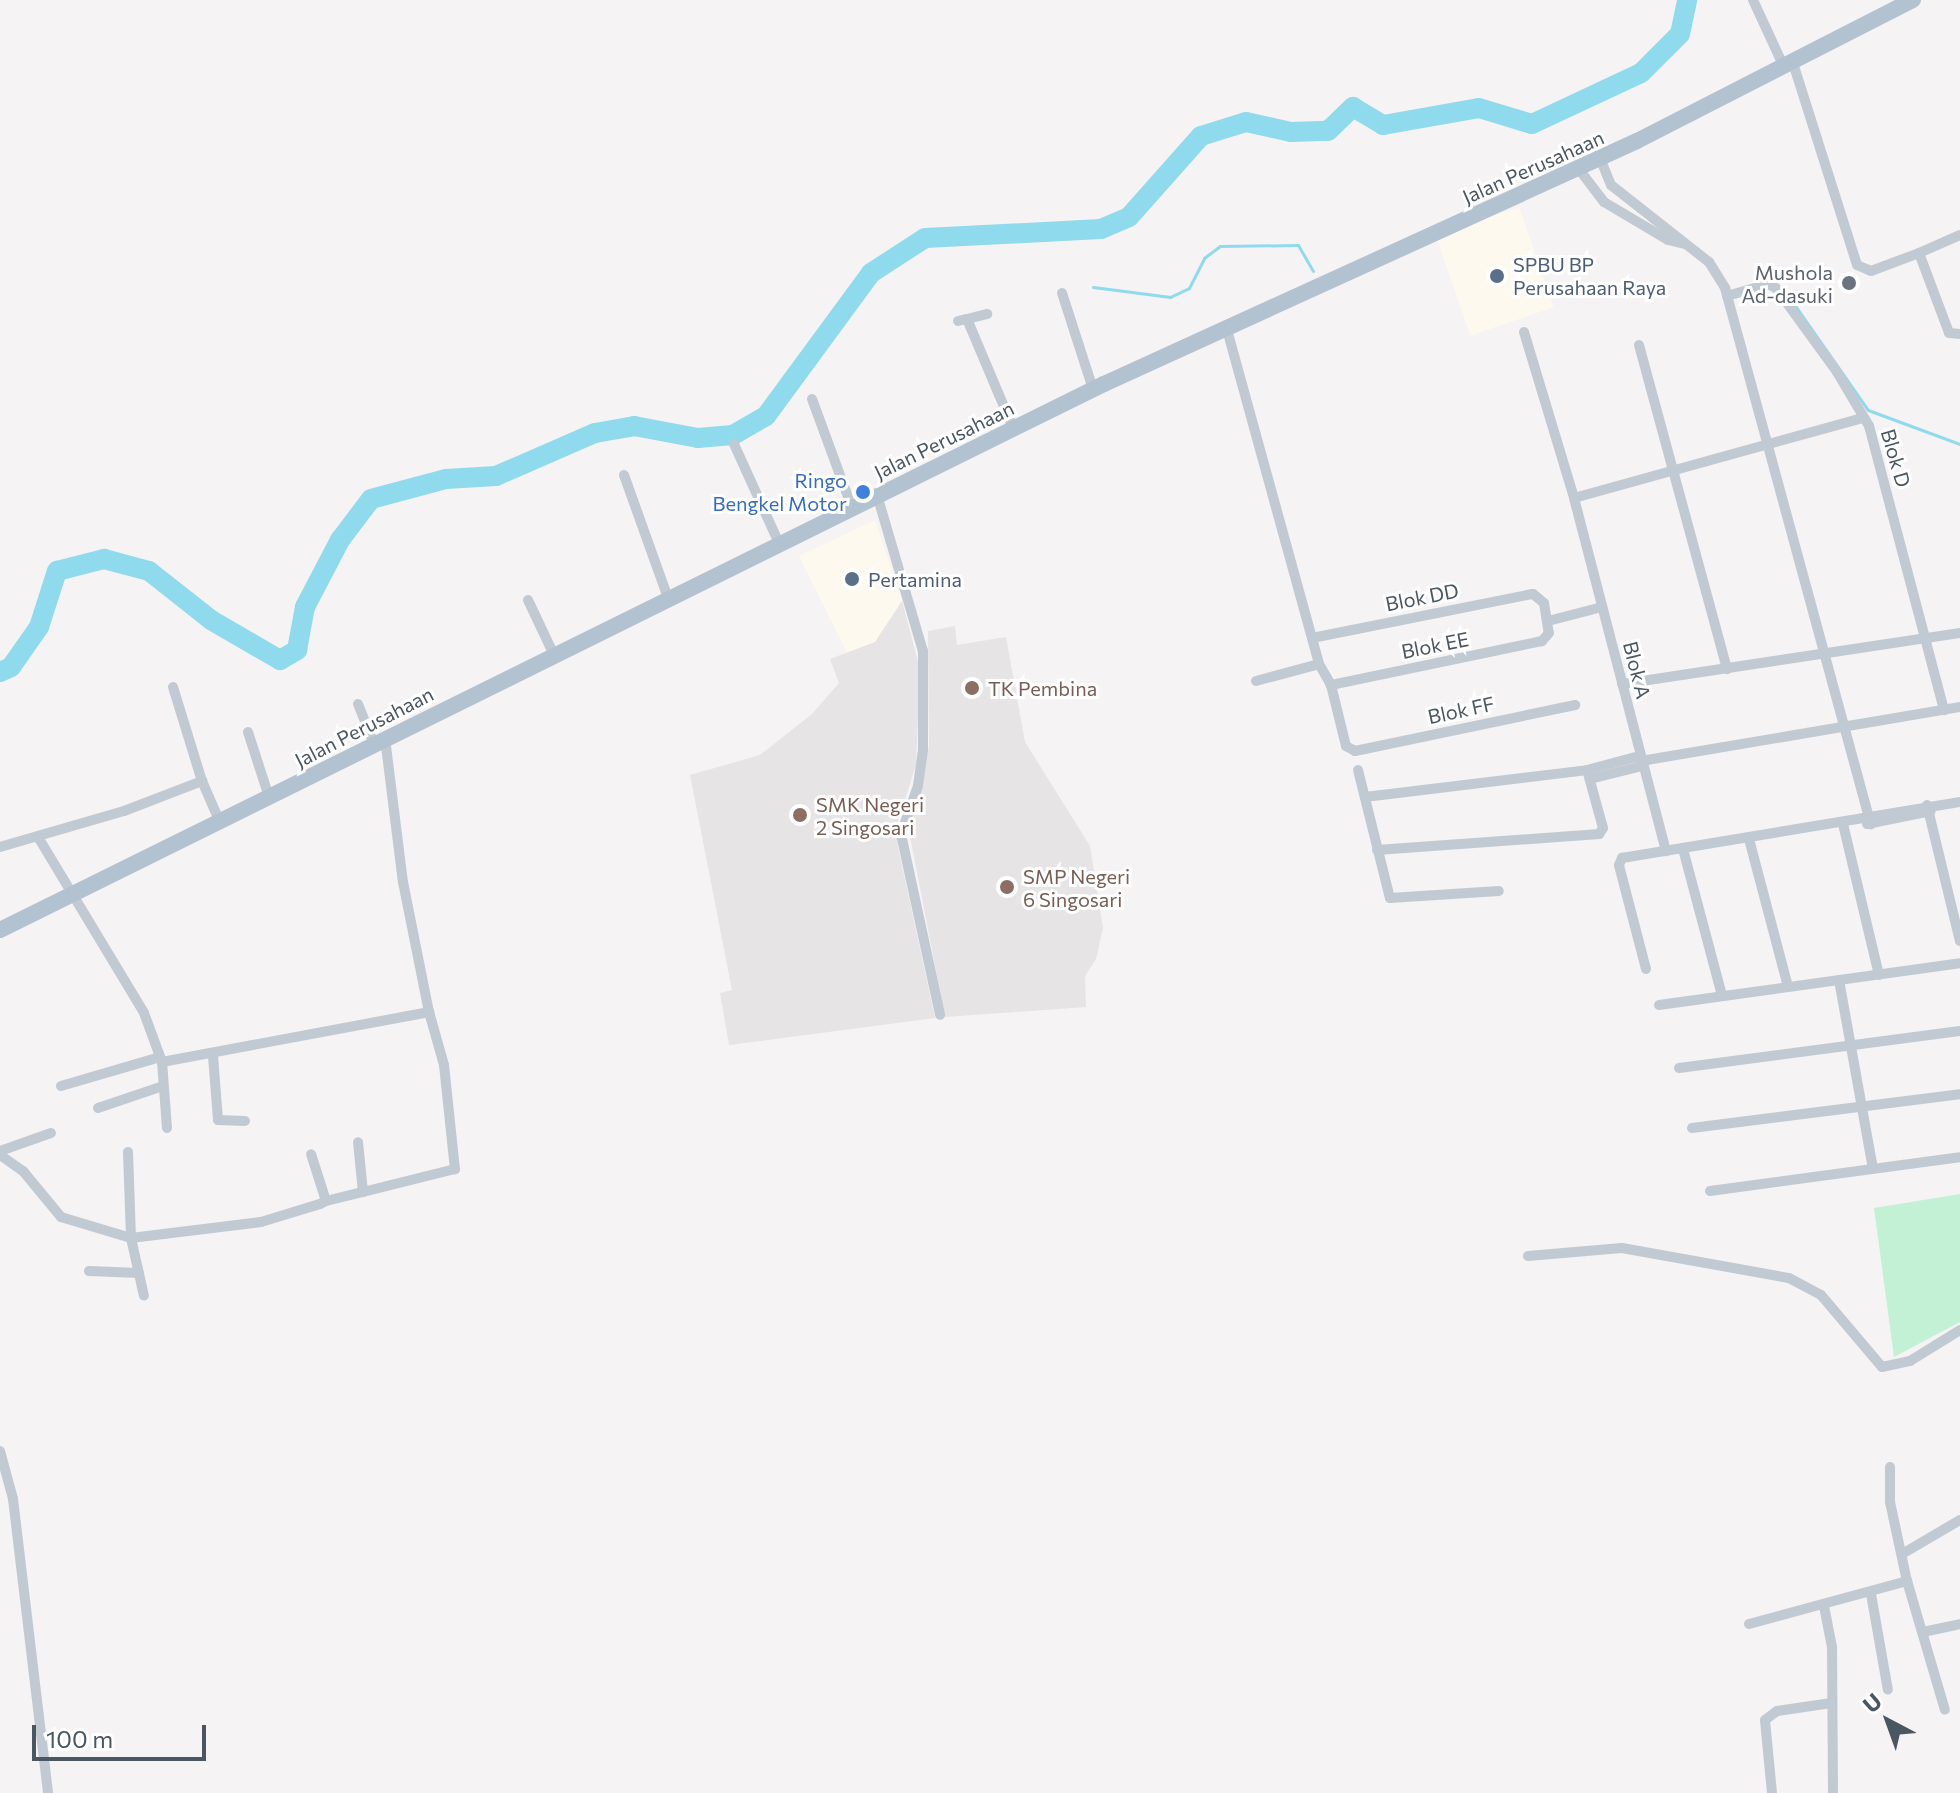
<!DOCTYPE html>
<html>
<head>
<meta charset="utf-8">
<style>
  body { margin:0 }
  #map { position:relative; width:1960px; height:1793px; overflow:hidden; background:#f5f3f3; font-family:Commissioner,sans-serif }
  div>[style] { position:absolute }
  .commercial>* { inset:0; background:#fdf9ef; transform-origin:0 0 }
  .education>* { inset:0; background:#e6e4e5 }
  .green>* { inset:0; background:#c3f1d5 }
  .stream>* { height:3px; margin:-1.5px; padding:0 1.5px; transform-origin:1.5px; border-radius:1.5px; background:#90daee }
  .river>* { height:20px; margin:-10px; padding:0 10px; transform-origin:10px; border-radius:10px; background:#90daee }
  .street>* { height:10px; margin:-5px; padding:0 5px; transform-origin:5px; border-radius:5px; background:#c1cad2 }
  .primary>* { height:16px; margin:-8px; padding:0 8px; transform-origin:8px; border-radius:8px; background:#b3c2d1 }
  .dots>* { width:22px; height:22px; translate:-50% -50%; box-sizing:border-box; border:4px solid #fff; border-radius:50% }
  span { translate:-50% -50%; white-space:nowrap; text-align:center; line-height:1.15; -webkit-text-stroke:6px #fff; paint-order:stroke }
  .street-label { font-size:20px; color:#4a5661 }
  .service-label { font-size:20px; color:#4e5e75 }
  .left { translate:0 -50%; text-align:left }
  .worship-label { font-size:20px; color:#5b616d }
  .right { translate:-100% -50%; text-align:right }
  .shop-label { font-size:20px; color:#366cbe }
  .education-label { font-size:20px; color:#785e54 }
  .north { position:absolute; left:1848px; top:1681px; width:80px; height:80px; -webkit-text-stroke:6px #fff; paint-order:stroke; rotate:319deg; font-size:22px; font-weight:700; line-height:32px; text-align:center; color:#4a5661 }
  .north::after { content:''; display:block; margin:auto; width:28px; height:36px; background:#4a5661; clip-path:polygon(50% 0,100% 100%,50% 72%,0 100%) }
  .scale { position:absolute; left:32px; top:1725px; width:174px; height:36px; box-sizing:border-box; border:4px solid #4a5661; border-top:0; padding-left:10px; font-size:24px; line-height:28px; white-space:nowrap; color:#4a5661; -webkit-text-stroke:6px #fff; paint-order:stroke }
</style>
</head>
<body>
<div id="map">
  <div class="commercial">
    <i style="left:1519px;top:207px;width:106px;height:88px;rotate:71deg"></i>
    <i style="clip-path:polygon(875px 520px,902px 601px,875px 642px,847px 653px,799px 556px)"></i>
  </div>
  <div class="education">
    <i style="clip-path:polygon(902px 601px,920px 669px,916px 765px,896px 827px,898px 847px,935px 1018px,729px 1045px,720px 993px,732px 990px,690px 775px,760px 755px,812px 714px,839px 683px,830px 659px,875px 642px)"></i>
    <i style="clip-path:polygon(955px 626px,957px 645px,1006px 637px,1025px 742px,1090px 846px,1103px 928px,1096px 959px,1085px 976px,1086px 1007px,945px 1017px,909px 831px,929px 747px,928px 631px)"></i>
  </div>
  <div class="green">
    <i style="clip-path:polygon(1960px 1194px,1960px 1322px,1894px 1357px,1874px 1208px)"></i>
  </div>
  <div class="stream">
    <i style="left:1093px;top:287px;width:78px;rotate:7.4deg"></i>
    <i style="left:1170px;top:297px;width:21px;rotate:-25deg"></i>
    <i style="left:1189px;top:288px;width:34px;rotate:-63deg"></i>
    <i style="left:1204px;top:258px;width:20px;rotate:-37deg"></i>
    <i style="left:1220px;top:246px;width:78px;rotate:-0.7deg"></i>
    <i style="left:1298px;top:245px;width:30px;rotate:60deg"></i>
    <i style="left:1787px;top:294px;width:141px;rotate:55.1deg"></i>
    <i style="left:1868px;top:410px;width:98px;rotate:20.3deg"></i>
  </div>
  <div class="river">
    <i style="left:0;top:672px;width:12px;rotate:-24deg"></i>
    <i style="left:11px;top:667px;width:49px;rotate:-55deg"></i>
    <i style="left:39px;top:627px;width:59px;rotate:-72.2deg"></i>
    <i style="left:57px;top:571px;width:49px;rotate:-14.3deg"></i>
    <i style="left:104px;top:559px;width:47px;rotate:14.9deg"></i>
    <i style="left:149px;top:571px;width:79px;rotate:38.3deg"></i>
    <i style="left:211px;top:620px;width:80px;rotate:30.1deg"></i>
    <i style="left:280px;top:660px;width:20px;rotate:-30deg"></i>
    <i style="left:297px;top:650px;width:44px;rotate:-79.5deg"></i>
    <i style="left:305px;top:607px;width:76px;rotate:-62.4deg"></i>
    <i style="left:340px;top:540px;width:51px;rotate:-52.9deg"></i>
    <i style="left:371px;top:499px;width:78px;rotate:-14.9deg"></i>
    <i style="left:446px;top:479px;width:50px;rotate:-3.4deg"></i>
    <i style="left:496px;top:476px;width:108px;rotate:-23.5deg"></i>
    <i style="left:595px;top:433px;width:40px;rotate:-10deg"></i>
    <i style="left:634px;top:426px;width:65px;rotate:10.6deg"></i>
    <i style="left:698px;top:438px;width:35px;rotate:-5deg"></i>
    <i style="left:733px;top:435px;width:38px;rotate:-30deg"></i>
    <i style="left:766px;top:416px;width:177px;rotate:-53.7deg"></i>
    <i style="left:871px;top:273px;width:64px;rotate:-32.9deg"></i>
    <i style="left:925px;top:238px;width:176px;rotate:-2.9deg"></i>
    <i style="left:1101px;top:229px;width:30px;rotate:-23deg"></i>
    <i style="left:1129px;top:217px;width:108px;rotate:-48.4deg"></i>
    <i style="left:1201px;top:136px;width:47px;rotate:-17.3deg"></i>
    <i style="left:1246px;top:122px;width:46px;rotate:12.5deg"></i>
    <i style="left:1291px;top:132px;width:37px;rotate:-2deg"></i>
    <i style="left:1328px;top:131px;width:35px;rotate:-44deg"></i>
    <i style="left:1353px;top:107px;width:35px;rotate:31deg"></i>
    <i style="left:1383px;top:125px;width:97px;rotate:-10deg"></i>
    <i style="left:1479px;top:108px;width:55px;rotate:16.8deg"></i>
    <i style="left:1532px;top:124px;width:120px;rotate:-25.1deg"></i>
    <i style="left:1641px;top:73px;width:55px;rotate:-45deg"></i>
    <i style="left:1680px;top:34px;width:35px;rotate:-78deg"></i>
  </div>
  <div class="street">
    <i style="left:1753px;top:0;width:74px;rotate:65.2deg"></i>
    <i style="left:1793px;top:63px;width:212px;rotate:72.4deg"></i>
    <i style="left:1857px;top:265px;width:15px;rotate:23deg"></i>
    <i style="left:1871px;top:271px;width:51px;rotate:-20.6deg"></i>
    <i style="left:1919px;top:253px;width:85px;rotate:69.4deg"></i>
    <i style="left:1949px;top:333px;width:11px;rotate:5deg"></i>
    <i style="left:1600px;top:158px;width:29px;rotate:68deg"></i>
    <i style="left:1611px;top:185px;width:125px;rotate:38.2deg"></i>
    <i style="left:1709px;top:262px;width:31px;rotate:58deg"></i>
    <i style="left:1725px;top:288px;width:556px;rotate:74.79deg"></i>
    <i style="left:1578px;top:168px;width:43px;rotate:52.6deg"></i>
    <i style="left:1604px;top:202px;width:74px;rotate:30.7deg"></i>
    <i style="left:1668px;top:240px;width:17px;rotate:13deg"></i>
    <i style="left:1919px;top:253px;width:45px;rotate:-23.7deg"></i>
    <i style="left:1062px;top:293px;width:101px;rotate:72.1deg"></i>
    <i style="left:1727px;top:296px;width:43px;rotate:-16.3deg"></i>
    <i style="left:1768px;top:284px;width:9px;rotate:27deg"></i>
    <i style="left:1776px;top:288px;width:104px;rotate:54deg"></i>
    <i style="left:1837px;top:372px;width:63px;rotate:59.3deg"></i>
    <i style="left:1869px;top:426px;width:294px;rotate:75.2deg"></i>
    <i style="left:967px;top:319px;width:21px;rotate:-14deg"></i>
    <i style="left:958px;top:321px;width:9px;rotate:-13deg"></i>
    <i style="left:967px;top:319px;width:118px;rotate:67.1deg"></i>
    <i style="left:1226px;top:326px;width:351px;rotate:74.6deg"></i>
    <i style="left:1319px;top:664px;width:24px;rotate:60deg"></i>
    <i style="left:1331px;top:685px;width:63px;rotate:76.2deg"></i>
    <i style="left:1346px;top:746px;width:10px;rotate:29deg"></i>
    <i style="left:1355px;top:751px;width:225px;rotate:-11.8deg"></i>
    <i style="left:1524px;top:332px;width:173px;rotate:73.2deg"></i>
    <i style="left:1574px;top:498px;width:365px;rotate:75.4deg"></i>
    <i style="left:1639px;top:345px;width:336px;rotate:74.8deg"></i>
    <i style="left:812px;top:399px;width:116px;rotate:69.8deg"></i>
    <i style="left:734px;top:444px;width:109px;rotate:65.6deg"></i>
    <i style="left:624px;top:475px;width:131px;rotate:70.3deg"></i>
    <i style="left:877px;top:495px;width:163px;rotate:73.6deg"></i>
    <i style="left:923px;top:651px;width:99px;rotate:90deg"></i>
    <i style="left:923px;top:750px;width:36px;rotate:98deg"></i>
    <i style="left:918px;top:786px;width:51px;rotate:109.5deg"></i>
    <i style="left:901px;top:834px;width:185px;rotate:77.8deg"></i>
    <i style="left:1574px;top:498px;width:300px;rotate:-15.5deg"></i>
    <i style="left:528px;top:600px;width:61px;rotate:64.7deg"></i>
    <i style="left:1548px;top:621px;width:56px;rotate:-14.5deg"></i>
    <i style="left:1312px;top:638px;width:225px;rotate:-11.3deg"></i>
    <i style="left:1533px;top:594px;width:14px;rotate:39deg"></i>
    <i style="left:1544px;top:603px;width:30px;rotate:81deg"></i>
    <i style="left:1549px;top:633px;width:11px;rotate:131deg"></i>
    <i style="left:1542px;top:641px;width:216px;rotate:168.2deg"></i>
    <i style="left:1256px;top:681px;width:65px;rotate:-15.1deg"></i>
    <i style="left:1622px;top:684px;width:342px;rotate:-8.6deg"></i>
    <i style="left:173px;top:687px;width:98px;rotate:72.9deg"></i>
    <i style="left:358px;top:704px;width:43px;rotate:68.2deg"></i>
    <i style="left:248px;top:732px;width:68px;rotate:72.1deg"></i>
    <i style="left:385px;top:738px;width:145px;rotate:82.9deg"></i>
    <i style="left:403px;top:882px;width:133px;rotate:78.7deg"></i>
    <i style="left:1641px;top:761px;width:324px;rotate:-9.6deg"></i>
    <i style="left:1358px;top:770px;width:132px;rotate:76deg"></i>
    <i style="left:1390px;top:898px;width:109px;rotate:-3.7deg"></i>
    <i style="left:1590px;top:779px;width:54px;rotate:-14deg"></i>
    <i style="left:1365px;top:797px;width:224px;rotate:-6.9deg"></i>
    <i style="left:1587px;top:770px;width:55px;rotate:-14.8deg"></i>
    <i style="left:1927px;top:805px;width:140px;rotate:76.4deg"></i>
    <i style="left:1843px;top:824px;width:155px;rotate:76.6deg"></i>
    <i style="left:1867px;top:824px;width:65px;rotate:-11.5deg"></i>
    <i style="left:38px;top:837px;width:205px;rotate:58.9deg"></i>
    <i style="left:144px;top:1013px;width:52px;rotate:69.8deg"></i>
    <i style="left:1749px;top:839px;width:153px;rotate:75.2deg"></i>
    <i style="left:0;top:847px;width:129px;rotate:-16.2deg"></i>
    <i style="left:124px;top:811px;width:84px;rotate:-21deg"></i>
    <i style="left:202px;top:781px;width:43px;rotate:66.4deg"></i>
    <i style="left:1683px;top:849px;width:152px;rotate:75.1deg"></i>
    <i style="left:1377px;top:850px;width:223px;rotate:-4.1deg"></i>
    <i style="left:1599px;top:834px;width:7px;rotate:-56deg"></i>
    <i style="left:1603px;top:828px;width:60px;rotate:-105.4deg"></i>
    <i style="left:1646px;top:969px;width:107px;rotate:-104.6deg"></i>
    <i style="left:1619px;top:865px;width:8px;rotate:-67deg"></i>
    <i style="left:1622px;top:858px;width:343px;rotate:-9.4deg"></i>
    <i style="left:1839px;top:980px;width:192px;rotate:79.8deg"></i>
    <i style="left:1659px;top:1005px;width:304px;rotate:-7.9deg"></i>
    <i style="left:213px;top:1056px;width:64px;rotate:85.5deg"></i>
    <i style="left:218px;top:1120px;width:27px;rotate:2deg"></i>
    <i style="left:1679px;top:1068px;width:283px;rotate:-7.5deg"></i>
    <i style="left:61px;top:1086px;width:103px;rotate:-16.3deg"></i>
    <i style="left:98px;top:1108px;width:69px;rotate:-18.7deg"></i>
    <i style="left:167px;top:1128px;width:66px;rotate:-94.3deg"></i>
    <i style="left:162px;top:1062px;width:272px;rotate:-10.6deg"></i>
    <i style="left:429px;top:1012px;width:55px;rotate:74.2deg"></i>
    <i style="left:444px;top:1065px;width:105px;rotate:84deg"></i>
    <i style="left:455px;top:1169px;width:95px;rotate:166deg"></i>
    <i style="left:363px;top:1192px;width:50px;rotate:-95.7deg"></i>
    <i style="left:1692px;top:1128px;width:270px;rotate:-7.2deg"></i>
    <i style="left:0;top:1151px;width:54px;rotate:-19.4deg"></i>
    <i style="left:128px;top:1152px;width:86px;rotate:88deg"></i>
    <i style="left:131px;top:1238px;width:59px;rotate:77.4deg"></i>
    <i style="left:0;top:1155px;width:28px;rotate:35deg"></i>
    <i style="left:23px;top:1171px;width:60px;rotate:50.4deg"></i>
    <i style="left:61px;top:1217px;width:73px;rotate:16.7deg"></i>
    <i style="left:131px;top:1238px;width:131px;rotate:-7deg"></i>
    <i style="left:261px;top:1222px;width:62px;rotate:-17deg"></i>
    <i style="left:320px;top:1204px;width:7px;rotate:-27deg"></i>
    <i style="left:326px;top:1201px;width:49px;rotate:-107.7deg"></i>
    <i style="left:1710px;top:1191px;width:252px;rotate:-7.7deg"></i>
    <i style="left:326px;top:1201px;width:38px;rotate:-14deg"></i>
    <i style="left:1528px;top:1256px;width:94px;rotate:-4.9deg"></i>
    <i style="left:1622px;top:1248px;width:170px;rotate:10.2deg"></i>
    <i style="left:1789px;top:1278px;width:36px;rotate:28deg"></i>
    <i style="left:1821px;top:1295px;width:94px;rotate:49.7deg"></i>
    <i style="left:1882px;top:1367px;width:29px;rotate:-12deg"></i>
    <i style="left:1910px;top:1361px;width:59px;rotate:-31.8deg"></i>
    <i style="left:89px;top:1271px;width:50px;rotate:2.3deg"></i>
    <i style="left:0;top:1451px;width:50px;rotate:74.8deg"></i>
    <i style="left:13px;top:1499px;width:296px;rotate:83.2deg"></i>
    <i style="left:1890px;top:1467px;width:35px;rotate:90deg"></i>
    <i style="left:1890px;top:1502px;width:81px;rotate:77.9deg"></i>
    <i style="left:1907px;top:1581px;width:134px;rotate:73.6deg"></i>
    <i style="left:1902px;top:1554px;width:67px;rotate:-30.4deg"></i>
    <i style="left:1871px;top:1594px;width:97px;rotate:80deg"></i>
    <i style="left:1824px;top:1606px;width:42px;rotate:79deg"></i>
    <i style="left:1832px;top:1647px;width:146px;rotate:89.6deg"></i>
    <i style="left:1749px;top:1624px;width:164px;rotate:-15.2deg"></i>
    <i style="left:1923px;top:1632px;width:38px;rotate:-12deg"></i>
    <i style="left:1772px;top:1793px;width:73px;rotate:-95.5deg"></i>
    <i style="left:1765px;top:1720px;width:15px;rotate:-37deg"></i>
    <i style="left:1777px;top:1711px;width:55px;rotate:-8.4deg"></i>
  </div>
  <div class="primary">
    <i style="left:0;top:930px;width:1232px;rotate:-26.32deg"></i>
    <i style="left:1104px;top:384px;width:586px;rotate:-24.51deg"></i>
    <i style="left:1637px;top:141px;width:310px;rotate:-27.1deg"></i>
  </div>
  <div class="dots">
    <i style="left:1497px;top:276px;background:#5c6f8a"></i>
    <i style="left:1849px;top:283px;background:#6b7280"></i>
    <i style="left:863px;top:492px;background:#3f7fe0"></i>
    <i style="left:852px;top:579px;background:#5c6f8a"></i>
    <i style="left:972px;top:688px;background:#8d6e63"></i>
    <i style="left:800px;top:815px;background:#8d6e63"></i>
    <i style="left:1007px;top:887px;background:#8d6e63"></i>
  </div>
  <div class="street-label">
    <span style="left:1533px;top:167px;rotate:-24deg">Jalan Perusahaan</span>
    <span style="left:944px;top:440px;rotate:-26deg">Jalan Perusahaan</span>
    <span style="left:1896px;top:458px;rotate:74deg">Blok D</span>
    <span style="left:1422px;top:597px;rotate:-11deg">Blok DD</span>
    <span style="left:1435px;top:645px;rotate:-11deg">Blok EE</span>
    <span style="left:1637px;top:670px;rotate:76deg">Blok A</span>
    <span style="left:1461px;top:710px;rotate:-12deg">Blok FF</span>
    <span style="left:364px;top:727px;rotate:-27deg">Jalan Perusahaan</span>
  </div>
  <div class="service-label">
    <span class="left" style="left:1513px;top:276px">SPBU BP<br>Perusahaan Raya</span>
    <span class="left" style="left:868px;top:579px">Pertamina</span>
  </div>
  <div class="worship-label">
    <span class="right" style="left:1833px;top:284px">Mushola<br>Ad-dasuki</span>
  </div>
  <div class="shop-label">
    <span class="right" style="left:847px;top:492px">Ringo<br>Bengkel Motor</span>
  </div>
  <div class="education-label">
    <span class="left" style="left:988px;top:688px">TK Pembina</span>
    <span class="left" style="left:816px;top:816px">SMK Negeri<br>2 Singosari</span>
    <span class="left" style="left:1023px;top:888px">SMP Negeri<br>6 Singosari</span>
  </div>
  <div class="north">U</div>
  <div class="scale">100 m</div>
</div>
</body>
</html>
